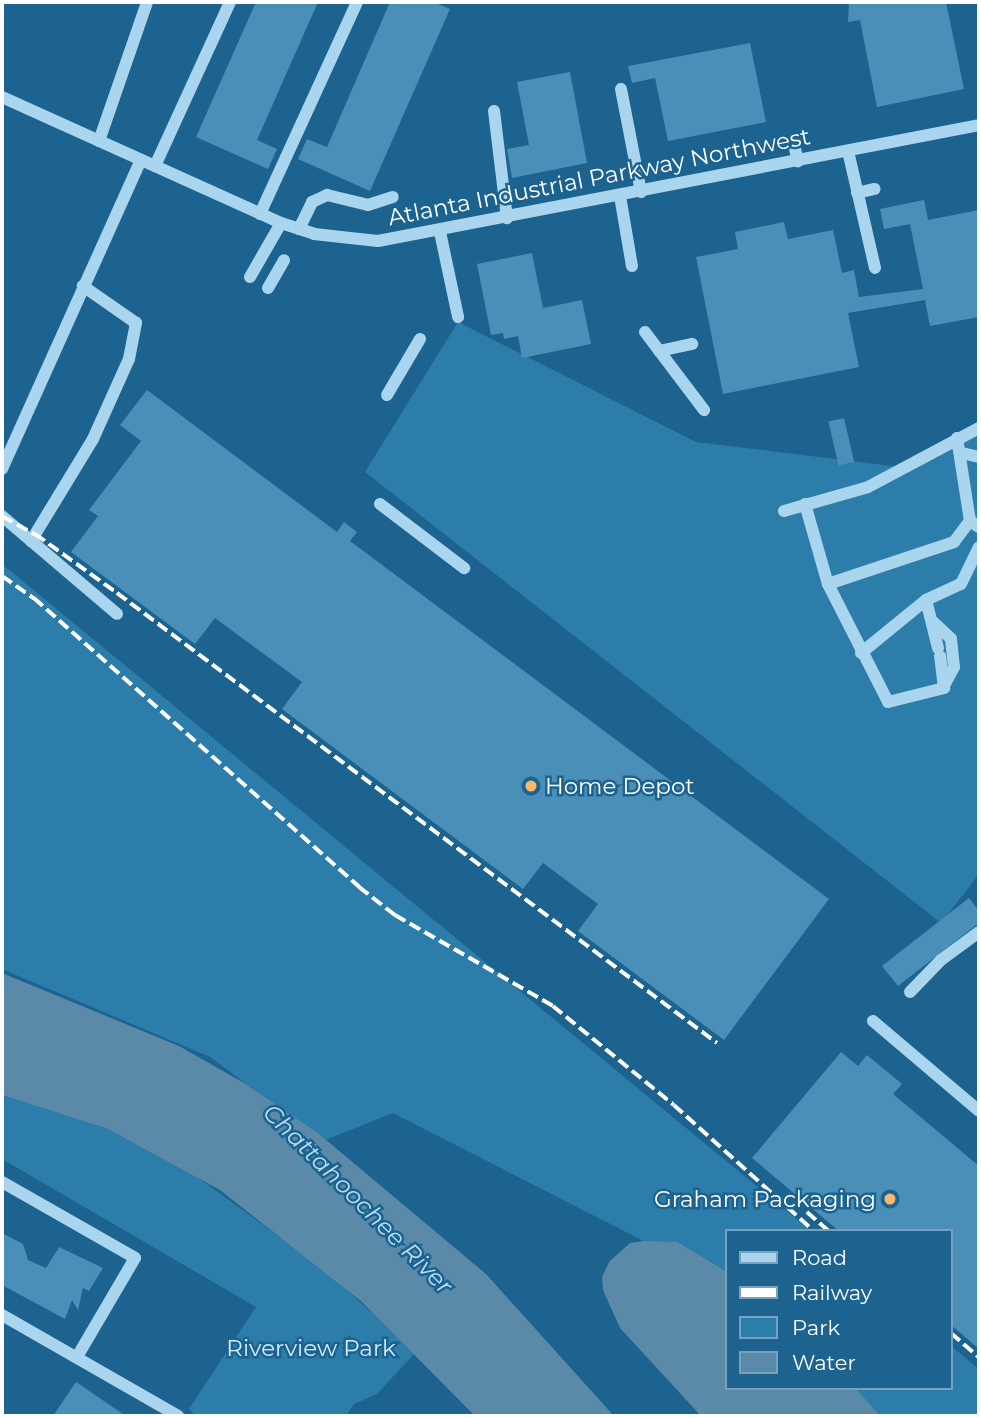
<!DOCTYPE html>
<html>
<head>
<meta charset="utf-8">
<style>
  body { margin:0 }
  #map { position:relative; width:981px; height:1418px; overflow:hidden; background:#1c638f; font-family:Montserrat,sans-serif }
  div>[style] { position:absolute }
  .green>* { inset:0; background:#2c7daa }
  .water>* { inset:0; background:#5a8aa8 }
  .building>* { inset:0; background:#498fb8; transform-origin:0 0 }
  .minor>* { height:12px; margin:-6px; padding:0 6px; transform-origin:6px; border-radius:6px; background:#aad5ee }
  .rail>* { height:3.5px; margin-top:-1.75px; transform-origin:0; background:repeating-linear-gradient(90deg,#fff 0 12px,transparent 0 17px) }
  .dots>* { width:19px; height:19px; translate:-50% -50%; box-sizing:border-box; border:4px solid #1c638f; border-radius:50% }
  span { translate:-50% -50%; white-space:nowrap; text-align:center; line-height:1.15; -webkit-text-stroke:5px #1c638f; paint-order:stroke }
  .street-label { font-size:23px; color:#fff }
  .poi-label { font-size:23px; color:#fff }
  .left { translate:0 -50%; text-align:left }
  .right { translate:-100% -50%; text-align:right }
  .park-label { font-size:23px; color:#d0ebfa }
  .water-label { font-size:24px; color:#b6def5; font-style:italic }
  .frame { position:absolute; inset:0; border:4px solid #fff; pointer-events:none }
  .legend { position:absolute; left:725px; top:1229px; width:228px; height:161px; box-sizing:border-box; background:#1c638f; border:2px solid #77a1bc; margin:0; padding:9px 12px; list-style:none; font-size:21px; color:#fff }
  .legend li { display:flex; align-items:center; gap:14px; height:35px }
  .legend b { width:35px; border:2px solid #77a1bc }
</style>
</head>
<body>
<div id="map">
  <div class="green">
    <i style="clip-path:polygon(458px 322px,696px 442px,900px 467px,979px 434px,979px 874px,941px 923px,365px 472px)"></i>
    <i style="clip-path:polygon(2px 564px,811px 1231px,727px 1231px,727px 1288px,716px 1278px,393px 1113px,323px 1141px,210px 1057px,2px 969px)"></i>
    <i style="clip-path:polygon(2px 1095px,108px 1129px,189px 1171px,321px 1267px,416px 1352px,377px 1394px,354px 1404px,346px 1416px,196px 1416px,189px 1409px,256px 1307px,2px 1159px)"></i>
    <i style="clip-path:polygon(951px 1346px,979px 1369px,979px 1416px,863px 1416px,834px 1388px,951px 1388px)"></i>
  </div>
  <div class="water">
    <i style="clip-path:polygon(2px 973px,179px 1046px,244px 1083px,319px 1134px,486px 1274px,614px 1416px,475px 1416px,362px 1302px,220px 1190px,108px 1129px,2px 1095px)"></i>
    <i style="clip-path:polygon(643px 1241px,677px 1242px,727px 1272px,727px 1388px,855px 1388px,880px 1416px,701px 1416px,620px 1328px,603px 1290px,602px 1277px,609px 1262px,630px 1243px)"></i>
  </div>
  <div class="building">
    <i style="clip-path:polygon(256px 2px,318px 2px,257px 140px,277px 149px,268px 169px,196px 137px)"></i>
    <i style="clip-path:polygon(390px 2px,433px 2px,450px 9px,370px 191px,298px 159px,307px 139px,327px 147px)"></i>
    <i style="clip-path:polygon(849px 2px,946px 2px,964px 89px,877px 107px,860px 20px,848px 22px)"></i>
    <i style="clip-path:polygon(750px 43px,766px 122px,668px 141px,655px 78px,632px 83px,628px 66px)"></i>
    <i style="clip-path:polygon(570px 72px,587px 163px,512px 178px,507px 149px,529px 145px,517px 82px)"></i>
    <i style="clip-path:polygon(924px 200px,928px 220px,979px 210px,979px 317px,930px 326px,925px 300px,848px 313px,859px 367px,723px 394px,696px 257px,738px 249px,735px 232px,784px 222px,788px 239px,833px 230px,842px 273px,854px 270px,859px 297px,923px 289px,910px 224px,884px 229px,880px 209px)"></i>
    <i style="clip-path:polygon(532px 253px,543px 308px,582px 300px,591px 344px,522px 358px,518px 336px,504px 339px,503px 333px,491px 335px,477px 264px)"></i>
    <i style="clip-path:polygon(147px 390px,337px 532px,344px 522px,357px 532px,350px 541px,829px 899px,724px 1040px,578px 931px,598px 904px,543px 863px,523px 889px,282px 709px,302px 682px,215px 618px,195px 644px,71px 552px,98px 516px,89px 510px,141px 441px,120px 425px)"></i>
    <i style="left:844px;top:418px;width:45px;height:16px;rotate:77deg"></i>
    <i style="clip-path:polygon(969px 898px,979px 911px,979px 923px,898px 986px,882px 966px)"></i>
    <i style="clip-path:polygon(841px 1052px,858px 1066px,867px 1055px,902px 1084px,893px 1094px,979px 1166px,979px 1349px,951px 1325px,951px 1231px,839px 1231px,752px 1158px)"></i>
    <i style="clip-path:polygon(2px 1233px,23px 1244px,28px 1260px,46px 1268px,59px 1247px,103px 1268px,89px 1291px,83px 1288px,78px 1310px,72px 1300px,65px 1319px,2px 1285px)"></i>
    <i style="clip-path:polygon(76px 1382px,126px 1416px,53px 1416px)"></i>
  </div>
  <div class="minor">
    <i style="left:621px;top:89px;width:105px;rotate:79deg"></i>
    <i style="left:2px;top:97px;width:306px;rotate:24.3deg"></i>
    <i style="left:281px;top:223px;width:35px;rotate:18deg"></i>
    <i style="left:314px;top:234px;width:64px;rotate:6.2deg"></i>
    <i style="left:378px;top:241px;width:612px;rotate:-10.92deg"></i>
    <i style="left:494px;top:111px;width:108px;rotate:83.1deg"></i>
    <i style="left:793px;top:140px;width:22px;rotate:77deg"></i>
    <i style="left:99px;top:141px;width:147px;rotate:-70.9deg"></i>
    <i style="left:848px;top:151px;width:120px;rotate:77deg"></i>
    <i style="left:155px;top:166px;width:180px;rotate:-65.4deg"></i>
    <i style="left:857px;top:193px;width:18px;rotate:-13deg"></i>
    <i style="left:620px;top:196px;width:71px;rotate:80.3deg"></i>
    <i style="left:260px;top:214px;width:233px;rotate:-65.4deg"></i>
    <i style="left:299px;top:229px;width:30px;rotate:-64deg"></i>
    <i style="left:312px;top:202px;width:17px;rotate:-25deg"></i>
    <i style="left:327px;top:195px;width:42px;rotate:13.7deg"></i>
    <i style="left:368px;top:205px;width:26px;rotate:-18deg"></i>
    <i style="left:440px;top:232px;width:87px;rotate:78deg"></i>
    <i style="left:250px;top:277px;width:62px;rotate:-60.1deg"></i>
    <i style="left:268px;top:288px;width:32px;rotate:-60deg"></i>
    <i style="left:645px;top:332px;width:98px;rotate:52.9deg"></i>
    <i style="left:659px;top:351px;width:34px;rotate:-12deg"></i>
    <i style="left:387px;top:395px;width:65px;rotate:-59.5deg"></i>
    <i style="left:957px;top:438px;width:84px;rotate:81.1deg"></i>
    <i style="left:970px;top:521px;width:11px;rotate:34deg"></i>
    <i style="left:962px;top:453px;width:17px;rotate:13deg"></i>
    <i style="left:2px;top:469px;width:339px;rotate:-65.8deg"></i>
    <i style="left:380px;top:504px;width:106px;rotate:37.3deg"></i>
    <i style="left:805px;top:504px;width:83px;rotate:74deg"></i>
    <i style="left:828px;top:584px;width:132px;rotate:63deg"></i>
    <i style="left:888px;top:702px;width:58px;rotate:-14deg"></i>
    <i style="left:944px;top:688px;width:32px;rotate:-97deg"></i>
    <i style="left:784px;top:511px;width:87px;rotate:-15.9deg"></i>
    <i style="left:868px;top:487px;width:126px;rotate:-28deg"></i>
    <i style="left:2px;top:516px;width:151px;rotate:40.4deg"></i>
    <i style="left:31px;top:541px;width:119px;rotate:-58.7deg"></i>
    <i style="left:93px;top:439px;width:88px;rotate:-65.8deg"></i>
    <i style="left:129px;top:359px;width:37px;rotate:-79deg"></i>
    <i style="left:136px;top:323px;width:65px;rotate:-145.1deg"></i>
    <i style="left:828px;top:584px;width:133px;rotate:-18.4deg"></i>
    <i style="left:954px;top:542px;width:26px;rotate:-53deg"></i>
    <i style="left:932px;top:621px;width:26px;rotate:43deg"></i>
    <i style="left:951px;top:639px;width:28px;rotate:84deg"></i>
    <i style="left:954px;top:667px;width:21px;rotate:118deg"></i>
    <i style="left:938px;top:648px;width:49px;rotate:-104deg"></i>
    <i style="left:926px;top:600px;width:38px;rotate:-25deg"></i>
    <i style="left:961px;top:584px;width:41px;rotate:-64.1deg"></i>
    <i style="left:861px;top:653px;width:84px;rotate:-39.2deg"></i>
    <i style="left:910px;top:992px;width:45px;rotate:-45.9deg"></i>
    <i style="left:941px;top:960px;width:47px;rotate:-36.4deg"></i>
    <i style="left:873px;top:1021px;width:139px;rotate:40.3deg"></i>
    <i style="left:2px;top:1182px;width:153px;rotate:29.7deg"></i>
    <i style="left:135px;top:1258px;width:115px;rotate:120.4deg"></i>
    <i style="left:2px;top:1315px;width:203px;rotate:29.8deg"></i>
  </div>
  <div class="rail">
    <i style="left:2px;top:516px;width:38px;rotate:29deg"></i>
    <i style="left:35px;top:534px;width:101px;rotate:35.7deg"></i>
    <i style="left:117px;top:593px;width:750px;rotate:36.87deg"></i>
    <i style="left:2px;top:576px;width:39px;rotate:35deg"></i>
    <i style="left:34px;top:598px;width:435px;rotate:41.6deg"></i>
    <i style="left:359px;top:887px;width:46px;rotate:37.9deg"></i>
    <i style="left:395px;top:915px;width:182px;rotate:29.9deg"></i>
    <i style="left:553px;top:1006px;width:156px;rotate:39.3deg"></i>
    <i style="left:674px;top:1105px;width:188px;rotate:42deg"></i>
    <i style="left:807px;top:1212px;width:29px;rotate:41deg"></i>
    <i style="left:951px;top:1333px;width:37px;rotate:41deg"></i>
  </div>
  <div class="dots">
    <i style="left:531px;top:786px;background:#feb768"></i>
    <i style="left:890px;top:1199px;background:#feb768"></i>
  </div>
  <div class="street-label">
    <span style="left:599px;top:177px;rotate:-11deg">Atlanta Industrial Parkway Northwest</span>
  </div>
  <div class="poi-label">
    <span class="left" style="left:545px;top:786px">Home Depot</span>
    <span class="right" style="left:876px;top:1199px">Graham Packaging</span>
  </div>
  <div class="park-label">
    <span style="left:311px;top:1348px">Riverview Park</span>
  </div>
  <div class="water-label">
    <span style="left:358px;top:1199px;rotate:45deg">Chattahoochee River</span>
  </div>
  <div class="frame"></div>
  <ul class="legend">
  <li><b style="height:9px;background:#aad5ee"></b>Road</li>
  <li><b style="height:9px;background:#fff"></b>Railway</li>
  <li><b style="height:19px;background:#2c7daa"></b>Park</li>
  <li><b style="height:19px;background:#5a8aa8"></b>Water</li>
  </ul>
</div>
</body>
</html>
